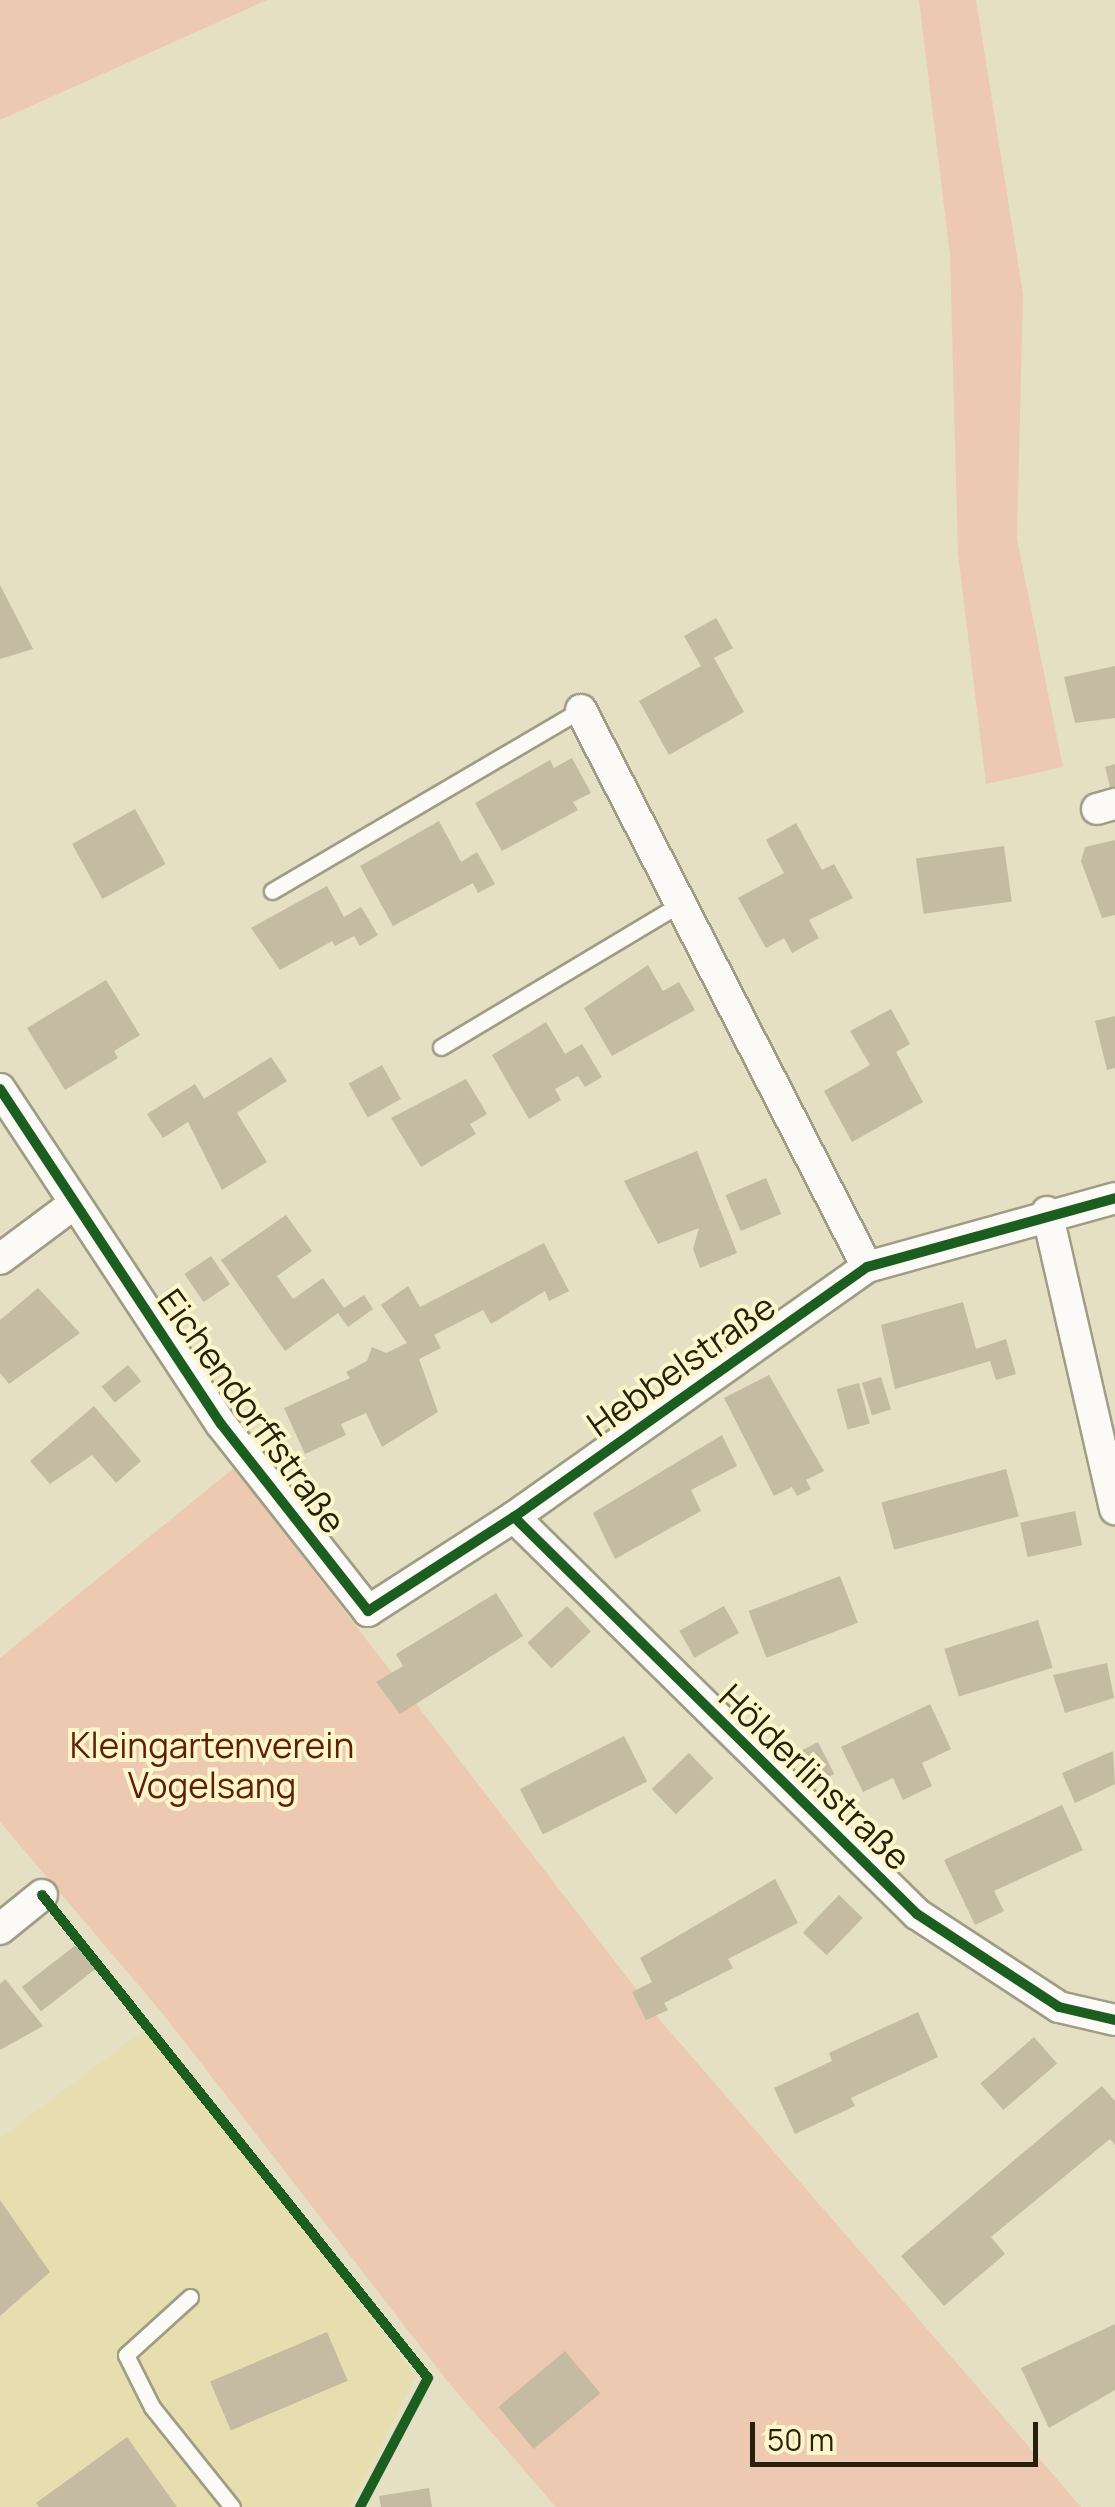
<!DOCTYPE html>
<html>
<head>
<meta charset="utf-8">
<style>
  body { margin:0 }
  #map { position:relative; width:1115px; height:2507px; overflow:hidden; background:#e5dfc3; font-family:Manrope,sans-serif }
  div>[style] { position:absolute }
  .built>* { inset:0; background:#e7deb0 }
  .green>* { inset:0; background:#eec9b2 }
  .building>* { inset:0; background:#c5bba2; transform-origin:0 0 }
  .roads { filter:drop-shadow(2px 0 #a09c86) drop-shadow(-2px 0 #a09c86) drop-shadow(0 2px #a09c86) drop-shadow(0 -2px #a09c86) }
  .service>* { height:15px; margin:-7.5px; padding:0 7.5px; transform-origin:7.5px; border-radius:7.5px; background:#fbfaf6 }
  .minor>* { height:30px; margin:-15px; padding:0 15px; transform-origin:15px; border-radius:15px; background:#fbfaf6 }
  .cycleway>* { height:10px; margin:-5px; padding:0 5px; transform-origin:5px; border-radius:5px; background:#1b5e20 }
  span { translate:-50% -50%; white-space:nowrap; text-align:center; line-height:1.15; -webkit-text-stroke:8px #fef6cb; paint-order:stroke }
  .street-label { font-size:35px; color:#25210c }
  .park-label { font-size:35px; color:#5f1e08 }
  .scale { position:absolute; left:750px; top:2422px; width:288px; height:45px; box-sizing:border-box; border:5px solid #25210c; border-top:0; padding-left:12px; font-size:30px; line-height:35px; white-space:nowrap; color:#25210c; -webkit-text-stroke:8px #fef6cb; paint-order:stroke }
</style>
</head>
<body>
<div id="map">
  <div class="built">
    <i style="clip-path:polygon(148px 2027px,416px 2376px,349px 2507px,0 2507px,0 2138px)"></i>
  </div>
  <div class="green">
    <i style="clip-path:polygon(0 0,267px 0,0 120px)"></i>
    <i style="clip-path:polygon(919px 0,976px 0,1023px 294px,1017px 539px,1063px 767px,986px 784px,958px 554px,950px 255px)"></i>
    <i style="clip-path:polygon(234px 1468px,660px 2020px,1081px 2507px,556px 2507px,448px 2382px,163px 2014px,0 1822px,0 1658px)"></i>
  </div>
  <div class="building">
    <i style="clip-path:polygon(0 585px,33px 649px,0 659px)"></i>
    <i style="clip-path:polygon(716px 618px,733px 648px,714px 658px,744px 712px,669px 755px,639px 701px,701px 666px,684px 636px)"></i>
    <i style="clip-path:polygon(1115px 666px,1115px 718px,1075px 723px,1064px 677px)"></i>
    <i style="clip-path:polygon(572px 758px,591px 793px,573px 802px,578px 810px,502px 851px,475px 803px,550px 760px,554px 768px)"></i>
    <i style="clip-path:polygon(1115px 764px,1115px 786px,1110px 787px,1105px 767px)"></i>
    <i style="left:135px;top:809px;width:63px;height:72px;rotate:61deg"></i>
    <i style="clip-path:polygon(439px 821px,461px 862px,477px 852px,495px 884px,478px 893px,473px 883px,393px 926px,360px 866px)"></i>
    <i style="clip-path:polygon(796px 823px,822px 870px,834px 864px,853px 898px,809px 920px,819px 938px,792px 953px,784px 938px,766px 948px,738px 898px,784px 873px,766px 840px)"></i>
    <i style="clip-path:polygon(1115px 840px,1115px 915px,1102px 918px,1081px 861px,1085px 847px)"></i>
    <i style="left:1004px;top:846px;width:56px;height:89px;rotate:82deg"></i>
    <i style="clip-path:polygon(327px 886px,344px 917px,361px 907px,378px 935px,360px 946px,354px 936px,335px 946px,332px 941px,280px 970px,251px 928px)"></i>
    <i style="clip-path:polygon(648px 965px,663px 991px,679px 982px,695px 1010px,612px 1056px,584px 1008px)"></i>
    <i style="clip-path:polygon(106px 980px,140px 1035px,114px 1051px,118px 1058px,65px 1090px,27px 1028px)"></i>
    <i style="clip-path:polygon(891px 1009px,910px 1044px,896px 1052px,923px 1102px,852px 1142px,824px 1091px,870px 1065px,850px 1031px)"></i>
    <i style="clip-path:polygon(1115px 1016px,1115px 1068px,1107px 1070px,1095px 1021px)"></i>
    <i style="clip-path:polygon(546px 1022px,565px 1054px,582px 1044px,602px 1077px,585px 1087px,578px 1076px,555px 1089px,561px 1100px,529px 1119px,492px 1055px)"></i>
    <i style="clip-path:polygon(271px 1057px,287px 1081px,237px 1113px,267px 1162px,222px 1190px,188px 1122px,163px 1138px,147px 1114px,195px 1084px,204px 1099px)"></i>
    <i style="left:382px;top:1065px;width:39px;height:38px;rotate:61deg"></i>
    <i style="clip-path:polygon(466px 1079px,487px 1114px,470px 1124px,476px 1134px,421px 1167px,391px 1118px)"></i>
    <i style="clip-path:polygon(697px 1151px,737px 1253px,700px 1268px,693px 1249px,699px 1228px,658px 1244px,624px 1181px)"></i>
    <i style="left:766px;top:1178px;width:39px;height:44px;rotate:67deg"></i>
    <i style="clip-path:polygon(286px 1215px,312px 1251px,277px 1276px,293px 1299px,323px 1278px,344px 1308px,364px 1295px,373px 1309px,348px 1327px,338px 1313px,285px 1351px,221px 1260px)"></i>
    <i style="clip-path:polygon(544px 1243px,569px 1291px,549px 1301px,545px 1291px,491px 1324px,483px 1310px,434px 1335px,441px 1348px,419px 1359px,438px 1412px,382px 1447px,366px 1413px,341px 1424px,346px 1435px,305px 1454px,284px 1408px,350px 1378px,346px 1372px,367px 1361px,372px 1347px,386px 1353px,407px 1343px,381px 1305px,408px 1286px,420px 1307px)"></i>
    <i style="left:211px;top:1256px;width:34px;height:32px;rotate:56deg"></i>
    <i style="clip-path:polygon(38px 1288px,80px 1333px,9px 1384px,0 1373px,0 1320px)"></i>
    <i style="clip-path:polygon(963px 1302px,976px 1349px,1006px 1339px,1016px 1374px,996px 1380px,990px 1361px,895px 1389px,881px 1325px)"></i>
    <i style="left:128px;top:1365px;width:21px;height:34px;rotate:51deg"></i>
    <i style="clip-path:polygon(769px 1375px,824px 1471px,806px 1480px,811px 1489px,797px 1496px,792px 1487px,774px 1496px,724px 1398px)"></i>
    <i style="left:881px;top:1377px;width:34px;height:20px;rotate:73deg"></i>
    <i style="left:859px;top:1383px;width:42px;height:23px;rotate:75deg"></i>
    <i style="clip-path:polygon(94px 1406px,141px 1461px,116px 1483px,92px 1455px,50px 1484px,30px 1461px)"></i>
    <i style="clip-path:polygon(722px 1435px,737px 1466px,691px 1490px,701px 1511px,615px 1559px,593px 1513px)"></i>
    <i style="left:1006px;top:1469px;width:49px;height:129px;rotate:75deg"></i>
    <i style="left:1075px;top:1511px;width:35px;height:56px;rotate:78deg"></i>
    <i style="left:840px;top:1576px;width:50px;height:98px;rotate:69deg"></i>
    <i style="clip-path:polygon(496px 1593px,523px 1636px,400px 1714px,376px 1682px,403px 1666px,396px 1654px)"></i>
    <i style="left:567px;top:1606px;width:35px;height:54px;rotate:47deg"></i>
    <i style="left:724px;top:1606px;width:31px;height:51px;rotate:61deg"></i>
    <i style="left:1038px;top:1620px;width:50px;height:98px;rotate:73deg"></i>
    <i style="clip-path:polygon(1107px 1663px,1114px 1698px,1065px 1713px,1053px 1675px)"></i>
    <i style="clip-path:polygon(930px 1704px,951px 1749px,922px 1763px,932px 1786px,903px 1800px,893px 1778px,863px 1792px,841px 1747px)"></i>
    <i style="left:624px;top:1736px;width:51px;height:117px;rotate:63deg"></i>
    <i style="left:818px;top:1742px;width:36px;height:18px;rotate:63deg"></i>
    <i style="clip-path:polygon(1113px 1751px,1115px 1784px,1075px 1803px,1062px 1773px)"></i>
    <i style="left:689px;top:1753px;width:35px;height:52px;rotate:46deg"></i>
    <i style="clip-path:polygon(1062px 1805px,1083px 1850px,994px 1891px,1004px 1911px,975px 1925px,944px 1860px)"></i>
    <i style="clip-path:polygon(775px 1879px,798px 1923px,728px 1959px,733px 1968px,664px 2003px,668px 2010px,646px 2020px,632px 1992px,652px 1982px,640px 1958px)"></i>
    <i style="left:839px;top:1895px;width:33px;height:52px;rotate:44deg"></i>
    <i style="left:77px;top:1944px;width:31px;height:70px;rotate:52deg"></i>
    <i style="clip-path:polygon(5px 1979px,43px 2026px,0 2050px,0 1984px)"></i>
    <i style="clip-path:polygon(918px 2012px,938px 2057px,851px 2098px,855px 2106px,795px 2134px,774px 2088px,832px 2061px,829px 2053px)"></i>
    <i style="left:1034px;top:2037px;width:35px;height:71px;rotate:49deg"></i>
    <i style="clip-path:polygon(1102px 2086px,1115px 2101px,1115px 2145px,1110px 2139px,991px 2237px,1005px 2254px,944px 2306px,901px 2256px)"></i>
    <i style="clip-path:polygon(0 2200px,50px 2272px,0 2316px)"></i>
    <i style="clip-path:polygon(1115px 2324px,1115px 2390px,1049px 2428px,1021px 2368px)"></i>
    <i style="left:327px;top:2332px;width:53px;height:127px;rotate:67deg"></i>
    <i style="left:565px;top:2351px;width:55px;height:87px;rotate:50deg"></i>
    <i style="clip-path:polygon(127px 2437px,177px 2507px,39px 2507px,36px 2503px)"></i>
    <i style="clip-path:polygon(429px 2488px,432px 2507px,381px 2507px,379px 2496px)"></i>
  </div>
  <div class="roads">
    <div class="service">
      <i style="left:272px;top:891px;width:358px;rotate:-30.4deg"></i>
      <i style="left:441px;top:1047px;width:281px;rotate:-30.9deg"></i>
      <i style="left:190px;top:2297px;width:86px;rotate:137.8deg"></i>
      <i style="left:126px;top:2355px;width:58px;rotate:63.4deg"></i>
      <i style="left:152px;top:2407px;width:128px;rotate:51.3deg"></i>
    </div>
    <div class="minor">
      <i style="left:581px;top:710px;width:626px;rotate:62.82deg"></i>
      <i style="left:1097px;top:809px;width:19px;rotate:-16deg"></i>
      <i style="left:0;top:1089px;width:401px;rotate:56.6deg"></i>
      <i style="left:221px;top:1424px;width:238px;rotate:51.8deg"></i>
      <i style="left:368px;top:1611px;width:174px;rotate:-32.8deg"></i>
      <i style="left:514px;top:1517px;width:433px;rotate:-35.3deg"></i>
      <i style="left:867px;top:1267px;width:257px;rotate:-15.5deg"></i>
      <i style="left:1047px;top:1212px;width:305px;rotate:77.1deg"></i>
      <i style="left:0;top:1259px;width:89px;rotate:-36.7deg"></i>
      <i style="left:514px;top:1517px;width:566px;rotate:44.57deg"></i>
      <i style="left:917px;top:1914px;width:170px;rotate:33.2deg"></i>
      <i style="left:1059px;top:2007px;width:57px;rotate:13.1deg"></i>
      <i style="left:0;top:1929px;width:54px;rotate:-39deg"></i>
    </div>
  </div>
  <div class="cycleway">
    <i style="left:0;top:1089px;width:401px;rotate:56.6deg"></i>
    <i style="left:221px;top:1424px;width:238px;rotate:51.8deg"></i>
    <i style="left:368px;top:1611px;width:174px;rotate:-32.8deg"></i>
    <i style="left:514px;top:1517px;width:433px;rotate:-35.3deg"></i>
    <i style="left:867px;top:1267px;width:257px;rotate:-15.5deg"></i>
    <i style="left:514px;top:1517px;width:566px;rotate:44.57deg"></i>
    <i style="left:917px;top:1914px;width:170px;rotate:33.2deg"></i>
    <i style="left:1059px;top:2007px;width:57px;rotate:13.1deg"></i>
    <i style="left:42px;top:1895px;width:618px;rotate:51.37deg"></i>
    <i style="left:428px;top:2378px;width:146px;rotate:117.8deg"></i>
  </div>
  <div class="street-label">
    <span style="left:681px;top:1365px;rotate:-35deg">Hebbelstraße</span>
    <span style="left:252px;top:1411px;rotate:54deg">Eichendorffstraße</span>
    <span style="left:815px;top:1777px;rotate:44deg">Hölderlinstraße</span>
  </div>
  <div class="park-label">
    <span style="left:212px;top:1765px">Kleingartenverein<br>Vogelsang</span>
  </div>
  <div class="scale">50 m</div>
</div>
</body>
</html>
